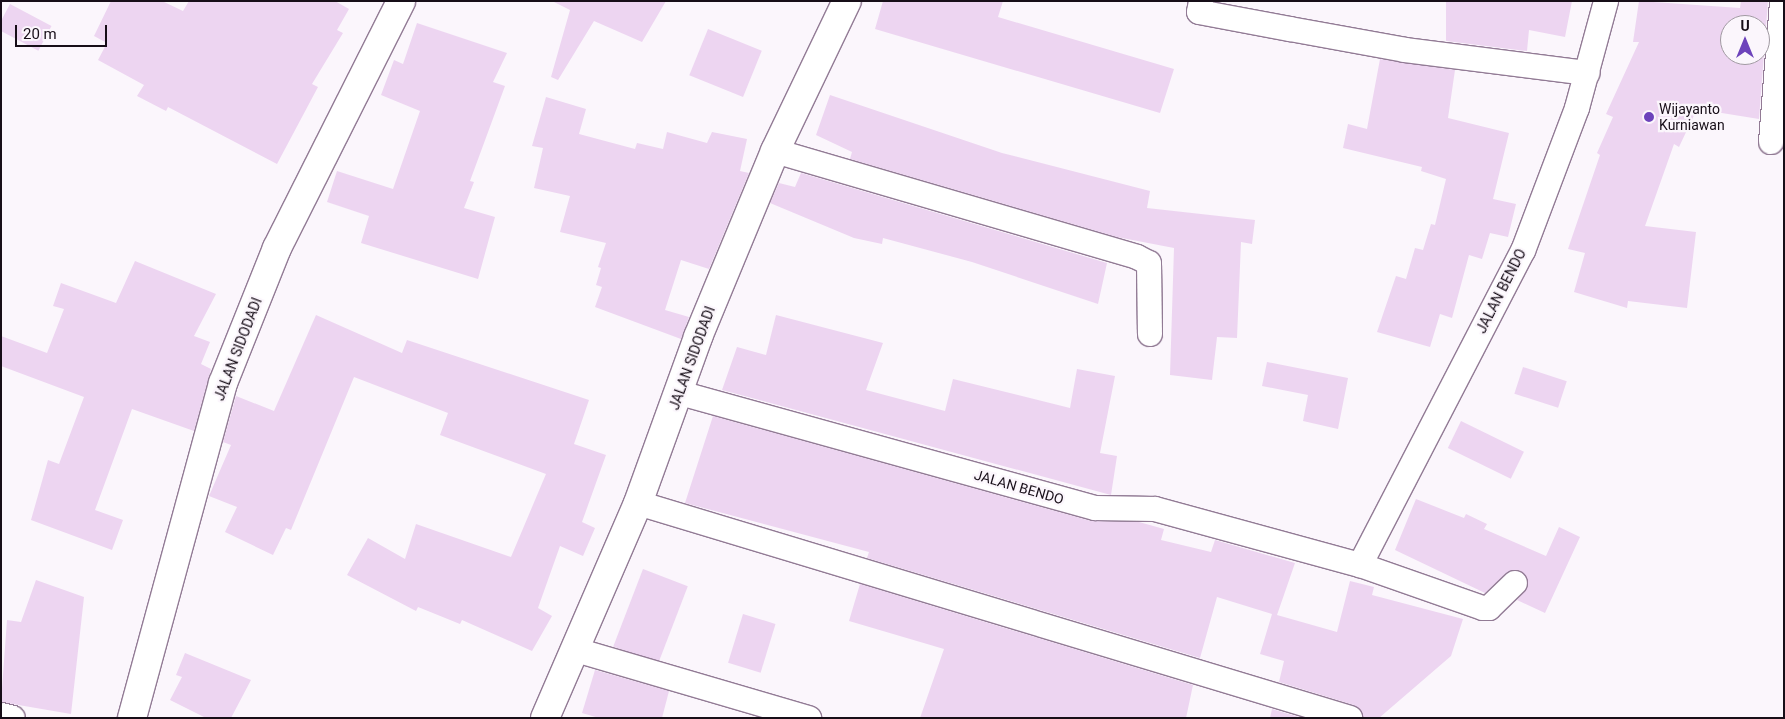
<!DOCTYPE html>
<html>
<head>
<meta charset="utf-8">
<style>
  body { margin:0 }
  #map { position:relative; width:1785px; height:719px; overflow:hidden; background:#fbf6fc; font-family:Roboto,sans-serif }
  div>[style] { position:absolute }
  .building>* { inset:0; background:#edd5f1; transform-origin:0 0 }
  .roads { filter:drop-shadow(1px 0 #927b95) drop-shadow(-1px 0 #927b95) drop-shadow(0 1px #927b95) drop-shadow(0 -1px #927b95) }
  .street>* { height:24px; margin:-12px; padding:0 12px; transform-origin:12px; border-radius:12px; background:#fff }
  .secondary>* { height:28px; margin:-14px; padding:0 14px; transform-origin:14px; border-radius:14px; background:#fff }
  .dots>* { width:14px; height:14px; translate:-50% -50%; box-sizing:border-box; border:2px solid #fbf6fc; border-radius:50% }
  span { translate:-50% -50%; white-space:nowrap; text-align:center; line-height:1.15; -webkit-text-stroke:4.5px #fbf6fc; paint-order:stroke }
  .poi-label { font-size:14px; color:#170e18 }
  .left { translate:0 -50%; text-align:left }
  .street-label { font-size:14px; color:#170e18 }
  .frame { position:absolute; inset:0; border:2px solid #170e18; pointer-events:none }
  .north { position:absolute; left:1720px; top:15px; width:50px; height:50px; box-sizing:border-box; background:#fbf6fc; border:1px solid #a099a1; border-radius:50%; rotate:0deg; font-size:14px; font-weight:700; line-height:20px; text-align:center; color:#170e18 }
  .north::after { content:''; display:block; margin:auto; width:18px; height:22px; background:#6d43bb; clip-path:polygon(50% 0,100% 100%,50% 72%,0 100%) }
  .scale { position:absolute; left:15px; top:25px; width:92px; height:22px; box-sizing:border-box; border:2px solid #170e18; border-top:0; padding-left:6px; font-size:15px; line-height:18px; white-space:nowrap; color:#170e18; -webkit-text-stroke:4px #fbf6fc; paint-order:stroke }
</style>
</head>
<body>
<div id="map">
  <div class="building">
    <i style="clip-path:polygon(111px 1px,162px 1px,183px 11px,189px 1px,335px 1px,349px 9px,337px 30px,343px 33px,312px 84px,318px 87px,277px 164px,168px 107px,166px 111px,137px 96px,144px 85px,98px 60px,107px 43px,94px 36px)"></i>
    <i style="clip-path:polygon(552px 1px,666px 1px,642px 42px,594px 21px,558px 80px,551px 77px,570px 10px)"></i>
    <i style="clip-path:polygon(883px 1px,1003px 1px,998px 17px,1174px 69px,1160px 113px,875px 29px)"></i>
    <i style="clip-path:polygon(1446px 1px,1572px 1px,1565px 37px,1529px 30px,1527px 51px,1446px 41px)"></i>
    <i style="clip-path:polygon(evenodd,1639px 1px,1740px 8px,1741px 1px,1768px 1px,1759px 119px,1697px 109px,1679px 147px,1674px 144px,1645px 226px,1696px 232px,1687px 308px,1628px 301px,1627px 308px,1574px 292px,1585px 253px,1568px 249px,1600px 155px,1597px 153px,1613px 117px,1606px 114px,1639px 42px,1633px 42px,1639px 1px,1730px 25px,1760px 25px,1760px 55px,1730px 55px,1730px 25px)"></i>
    <i style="left:10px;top:4px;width:47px;height:28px;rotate:28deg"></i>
    <i style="clip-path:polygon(417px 23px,507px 53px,493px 82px,505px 86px,470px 181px,474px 182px,464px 208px,495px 217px,478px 279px,361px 243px,369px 216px,327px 202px,337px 171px,393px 189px,420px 111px,381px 95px,394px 60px,403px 64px)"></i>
    <i style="left:708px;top:29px;width:58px;height:50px;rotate:22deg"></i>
    <i style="clip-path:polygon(1380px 59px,1455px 70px,1448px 118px,1509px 133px,1493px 199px,1516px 204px,1508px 237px,1490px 233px,1482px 259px,1469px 255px,1452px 318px,1440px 314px,1430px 347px,1377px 332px,1396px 276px,1406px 279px,1415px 248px,1423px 250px,1431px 224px,1435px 225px,1446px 179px,1421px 171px,1422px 167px,1343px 148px,1348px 124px,1367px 129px)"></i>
    <i style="clip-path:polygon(830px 95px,1002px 153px,1150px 191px,1147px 208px,1255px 220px,1252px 244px,1241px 242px,1237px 338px,1217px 337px,1212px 380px,1170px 375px,1174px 248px,1117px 237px,850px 159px,852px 152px,816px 135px)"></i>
    <i style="clip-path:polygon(546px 97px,586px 109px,579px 134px,635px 149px,637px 143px,663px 149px,667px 132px,707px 143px,712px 132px,747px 139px,740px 171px,749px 173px,709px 269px,681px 260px,665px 310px,689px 317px,681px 339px,595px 307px,602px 287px,596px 285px,601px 268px,598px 267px,606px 243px,560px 232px,570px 196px,534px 188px,543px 148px,532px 146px)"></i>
    <i style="clip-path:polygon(801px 173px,1107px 263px,1098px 304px,972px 262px,883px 238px,882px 244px,854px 238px,770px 203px,779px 183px,795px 187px)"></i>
    <i style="clip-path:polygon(135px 261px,216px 294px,194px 336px,210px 342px,201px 364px,211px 369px,194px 431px,132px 409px,95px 510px,123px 520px,112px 550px,31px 520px,48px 460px,59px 464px,84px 397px,1px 366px,1px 336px,47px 353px,64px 309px,53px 306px,61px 283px,116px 303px)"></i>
    <i style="clip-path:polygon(316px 315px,402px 353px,407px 340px,589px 400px,574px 444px,606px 455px,582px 522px,595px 528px,583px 556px,560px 546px,538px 608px,552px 616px,532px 651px,462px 620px,460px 624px,418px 607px,416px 611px,347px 575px,368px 538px,405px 559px,416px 524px,511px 557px,546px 474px,440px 435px,448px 413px,354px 377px,291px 530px,286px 528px,273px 555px,225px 532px,237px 507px,209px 496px,231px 445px,223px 442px,236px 396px,274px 411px)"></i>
    <i style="clip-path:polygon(776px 315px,883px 343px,866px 390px,945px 411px,953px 379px,1070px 408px,1077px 369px,1115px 376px,1100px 453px,1117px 456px,1111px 495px,722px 390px,737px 347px,766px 355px)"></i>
    <i style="clip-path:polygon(1267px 362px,1348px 378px,1338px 429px,1303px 421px,1308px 395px,1262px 386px)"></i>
    <i style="left:1523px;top:367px;width:46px;height:28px;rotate:18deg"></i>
    <i style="clip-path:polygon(713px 416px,1091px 521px,1139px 522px,1164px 529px,1161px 540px,1211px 552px,1215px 540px,1295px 563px,1277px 615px,1337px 632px,1350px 581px,1374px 587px,1372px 595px,1463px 619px,1451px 656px,1379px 718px,1363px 718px,1354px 705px,1279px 682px,1284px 661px,1260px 654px,1272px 614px,1217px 597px,1200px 658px,867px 558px,869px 552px,685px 503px)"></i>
    <i style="left:1461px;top:421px;width:70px;height:30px;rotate:26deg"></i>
    <i style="clip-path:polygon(1416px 499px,1464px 518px,1466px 514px,1487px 524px,1484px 529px,1546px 556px,1559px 527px,1580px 537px,1545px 613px,1517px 600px,1528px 586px,1519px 570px,1506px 573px,1485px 593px,1395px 550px)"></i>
    <i style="left:643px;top:569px;width:48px;height:83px;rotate:21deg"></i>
    <i style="clip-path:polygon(36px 580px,84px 597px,71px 714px,1px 702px,7px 620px,21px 622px)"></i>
    <i style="clip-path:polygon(860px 584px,1193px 685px,1186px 718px,920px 718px,944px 649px,849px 621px)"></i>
    <i style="left:743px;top:614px;width:34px;height:51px;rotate:17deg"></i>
    <i style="clip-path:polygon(185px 653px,251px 680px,231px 718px,206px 718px,170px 700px,182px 677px,176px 675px)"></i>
    <i style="clip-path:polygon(595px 670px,669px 691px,662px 718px,599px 718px,582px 713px)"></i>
    <i style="clip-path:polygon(1272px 709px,1302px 718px,1270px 718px)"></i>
  </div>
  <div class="roads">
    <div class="street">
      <i style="left:1201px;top:1px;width:11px;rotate:100deg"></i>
      <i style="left:1199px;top:12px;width:93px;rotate:10.6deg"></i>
      <i style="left:1290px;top:29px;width:117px;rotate:10.3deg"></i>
      <i style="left:1405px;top:50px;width:184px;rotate:7.2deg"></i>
      <i style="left:1771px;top:142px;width:141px;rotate:-85.5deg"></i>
      <i style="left:775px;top:151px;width:377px;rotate:16.3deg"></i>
      <i style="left:1137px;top:257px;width:13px;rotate:27deg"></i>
      <i style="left:1149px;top:263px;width:71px;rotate:89.2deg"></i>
      <i style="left:680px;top:393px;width:431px;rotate:15.5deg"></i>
      <i style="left:1095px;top:508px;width:60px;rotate:1deg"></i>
      <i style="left:1155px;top:509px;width:213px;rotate:15.3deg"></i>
      <i style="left:1360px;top:565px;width:354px;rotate:-62.6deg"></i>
      <i style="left:1523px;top:251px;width:153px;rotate:-69.3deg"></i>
      <i style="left:1577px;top:108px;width:111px;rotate:-74.8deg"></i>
      <i style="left:638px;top:503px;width:744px;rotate:16.8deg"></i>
      <i style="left:1360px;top:565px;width:130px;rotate:19.3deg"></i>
      <i style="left:1483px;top:608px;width:6px"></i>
      <i style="left:1489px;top:608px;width:36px;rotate:-44deg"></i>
      <i style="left:576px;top:650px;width:243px;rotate:16.3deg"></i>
      <i style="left:1px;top:715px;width:12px;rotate:14deg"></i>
    </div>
    <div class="secondary">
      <i style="left:132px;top:718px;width:347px;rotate:-74.8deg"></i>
      <i style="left:223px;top:383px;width:145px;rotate:-68.2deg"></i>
      <i style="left:277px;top:248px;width:276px;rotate:-63.3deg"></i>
      <i style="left:545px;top:718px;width:234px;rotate:-66.6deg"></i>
      <i style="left:638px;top:503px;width:177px;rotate:-70.1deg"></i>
      <i style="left:698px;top:337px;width:201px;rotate:-67.5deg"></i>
      <i style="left:775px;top:151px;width:166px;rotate:-64.4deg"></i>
    </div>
  </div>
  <div class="dots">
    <i style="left:1649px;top:117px;background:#6d43bb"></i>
  </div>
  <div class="poi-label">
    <span class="left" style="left:1659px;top:117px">Wijayanto<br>Kurniawan</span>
  </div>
  <div class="street-label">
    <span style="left:1501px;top:291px;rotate:-63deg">JALAN BENDO</span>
    <span style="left:238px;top:349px;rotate:-69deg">JALAN SIDODADI</span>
    <span style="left:692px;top:358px;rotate:-70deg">JALAN SIDODADI</span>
    <span style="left:1019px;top:487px;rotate:16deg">JALAN BENDO</span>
  </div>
  <div class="frame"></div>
  <div class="north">U</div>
  <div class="scale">20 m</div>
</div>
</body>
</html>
